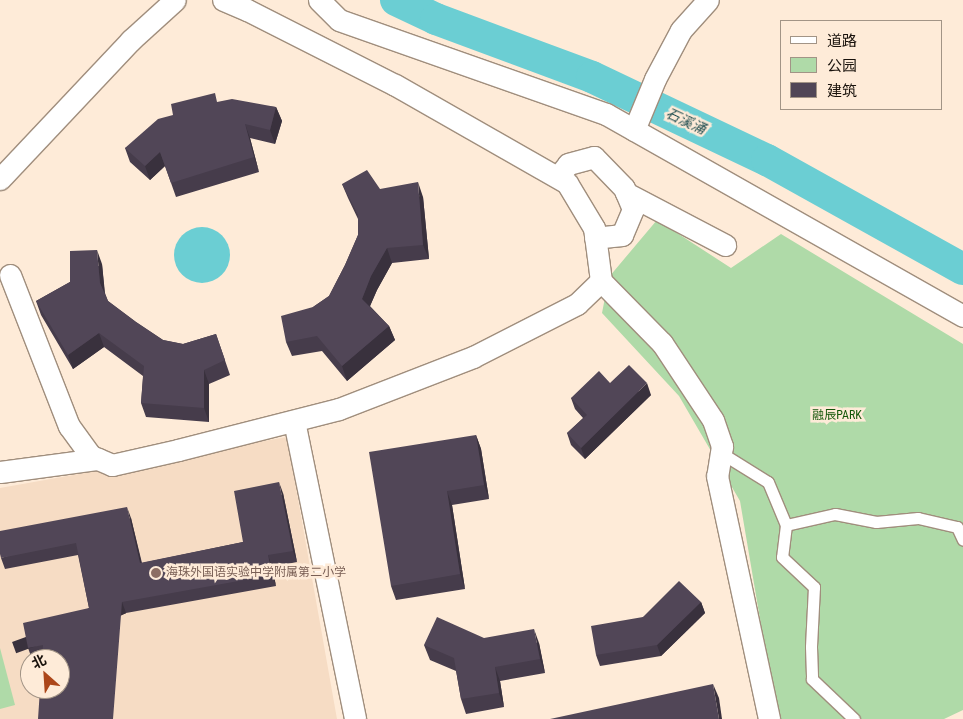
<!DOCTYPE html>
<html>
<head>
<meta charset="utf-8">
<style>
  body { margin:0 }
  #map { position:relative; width:963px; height:719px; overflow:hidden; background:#feebd8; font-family:"Roboto Condensed","Noto Sans SC",sans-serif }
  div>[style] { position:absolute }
  .built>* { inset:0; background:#f6dcc4 }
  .green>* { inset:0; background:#afdaa8 }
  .water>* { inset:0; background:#6bced3 }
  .round { border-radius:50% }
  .river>* { height:32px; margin:-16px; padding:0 16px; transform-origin:16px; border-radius:16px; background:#6bced3 }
  .roads { filter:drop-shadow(1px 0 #a08e7d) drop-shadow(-1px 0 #a08e7d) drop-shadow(0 1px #a08e7d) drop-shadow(0 -1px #a08e7d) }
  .service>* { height:11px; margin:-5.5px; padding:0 5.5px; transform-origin:5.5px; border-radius:5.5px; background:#fff }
  .minor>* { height:21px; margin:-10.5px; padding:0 10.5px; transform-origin:10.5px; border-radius:10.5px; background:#fff }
  .wall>* { inset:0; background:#463c4b }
  .shaded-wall>* { inset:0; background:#39313d; transform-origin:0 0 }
  .building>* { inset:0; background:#514657 }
  .dots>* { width:14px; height:14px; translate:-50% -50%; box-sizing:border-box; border:2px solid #feebd8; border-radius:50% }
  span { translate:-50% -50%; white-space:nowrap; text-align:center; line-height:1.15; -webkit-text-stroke:5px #feebd8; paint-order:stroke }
  .park-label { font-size:12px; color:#125508 }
  .education-label { font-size:12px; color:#785e54 }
  .left { translate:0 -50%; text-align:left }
  .water-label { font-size:14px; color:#224f51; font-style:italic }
  .legend { position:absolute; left:780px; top:20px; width:162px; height:90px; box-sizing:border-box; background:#feebd8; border:1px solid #a29486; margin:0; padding:6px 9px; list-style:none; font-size:15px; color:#19120c }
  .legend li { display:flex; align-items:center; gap:10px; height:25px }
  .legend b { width:25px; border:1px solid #a29486 }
  .north { position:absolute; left:20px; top:649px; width:50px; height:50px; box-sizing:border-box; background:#feebd8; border:1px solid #a29486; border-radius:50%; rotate:334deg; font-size:14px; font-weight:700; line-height:20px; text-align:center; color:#19120c }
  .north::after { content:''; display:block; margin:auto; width:18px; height:22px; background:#ac4619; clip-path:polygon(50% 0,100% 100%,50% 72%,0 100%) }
</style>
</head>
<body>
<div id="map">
  <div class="built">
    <i style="clip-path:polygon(evenodd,287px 437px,337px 719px,0 719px,0 488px,287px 437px,30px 659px,60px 659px,60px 689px,30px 689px,30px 659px)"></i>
  </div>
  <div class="green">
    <i style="clip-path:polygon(657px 220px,731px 268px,781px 234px,963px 344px,963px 710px,944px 719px,777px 719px,740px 501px,679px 396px,602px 313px,609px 277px)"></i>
    <i style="clip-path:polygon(0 648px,15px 705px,0 709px)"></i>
  </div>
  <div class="water">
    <i class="round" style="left:174px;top:227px;width:56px;height:56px"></i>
  </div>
  <div class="river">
    <i style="left:396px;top:0;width:44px;rotate:25.4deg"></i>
    <i style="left:436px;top:19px;width:166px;rotate:20.4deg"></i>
    <i style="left:592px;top:77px;width:194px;rotate:25.4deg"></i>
    <i style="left:767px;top:160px;width:224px;rotate:29.1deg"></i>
  </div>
  <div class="roads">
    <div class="service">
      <i style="left:723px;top:448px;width:9px;rotate:69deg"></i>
      <i style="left:726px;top:456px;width:49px;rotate:31.8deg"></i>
      <i style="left:768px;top:482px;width:47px;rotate:67.3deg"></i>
      <i style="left:786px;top:525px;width:32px;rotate:97deg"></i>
      <i style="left:782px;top:557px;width:44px;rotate:43.2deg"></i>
      <i style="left:814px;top:587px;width:60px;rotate:92.9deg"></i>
      <i style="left:811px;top:647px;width:32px;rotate:88deg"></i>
      <i style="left:812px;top:679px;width:58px;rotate:43.6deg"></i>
      <i style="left:786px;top:525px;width:50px;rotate:-12.7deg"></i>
      <i style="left:835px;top:514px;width:42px;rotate:11deg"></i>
      <i style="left:876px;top:522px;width:42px;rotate:-5.4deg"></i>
      <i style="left:918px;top:518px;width:40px;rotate:13deg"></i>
      <i style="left:957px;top:527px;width:14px;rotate:65deg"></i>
    </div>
    <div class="minor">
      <i style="left:319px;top:0;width:28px;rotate:45deg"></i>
      <i style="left:339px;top:20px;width:283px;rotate:19.4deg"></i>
      <i style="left:606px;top:114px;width:410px;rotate:29.5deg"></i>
      <i style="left:634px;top:130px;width:55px;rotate:-67.6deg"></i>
      <i style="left:655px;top:79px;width:55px;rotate:-62deg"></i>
      <i style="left:681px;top:30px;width:40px;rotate:-48deg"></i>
      <i style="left:558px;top:177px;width:16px;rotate:-52deg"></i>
      <i style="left:568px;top:164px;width:27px;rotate:-15deg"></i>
      <i style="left:594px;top:157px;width:43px;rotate:45.9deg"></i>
      <i style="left:624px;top:188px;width:23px;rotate:67deg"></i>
      <i style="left:633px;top:209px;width:28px;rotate:113deg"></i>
      <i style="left:622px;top:235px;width:27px;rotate:174deg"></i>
      <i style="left:0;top:179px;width:191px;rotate:-46.7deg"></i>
      <i style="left:131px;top:40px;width:59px;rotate:-42.3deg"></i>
      <i style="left:626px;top:193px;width:112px;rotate:27.7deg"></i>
      <i style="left:10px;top:275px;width:162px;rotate:68.7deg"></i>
      <i style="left:69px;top:426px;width:37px;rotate:54deg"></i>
      <i style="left:91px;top:456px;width:23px;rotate:23deg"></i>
      <i style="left:112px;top:465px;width:68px;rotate:-12.8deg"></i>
      <i style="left:178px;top:450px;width:166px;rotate:-14.3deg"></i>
      <i style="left:339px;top:409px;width:144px;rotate:-21.2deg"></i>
      <i style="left:473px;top:357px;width:117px;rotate:-27deg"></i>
      <i style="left:577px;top:304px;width:33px;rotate:-44deg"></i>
      <i style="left:601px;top:281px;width:53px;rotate:-97.5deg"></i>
      <i style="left:594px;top:228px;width:52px;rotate:-121deg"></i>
      <i style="left:567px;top:183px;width:198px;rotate:-150.3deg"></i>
      <i style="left:395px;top:85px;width:166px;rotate:-153.1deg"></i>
      <i style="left:247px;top:10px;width:26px;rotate:-157deg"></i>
      <i style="left:601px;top:281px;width:87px;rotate:45.5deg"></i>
      <i style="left:662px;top:343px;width:92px;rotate:56.5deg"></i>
      <i style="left:713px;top:420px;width:28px;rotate:71deg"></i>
      <i style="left:722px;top:446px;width:30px;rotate:99deg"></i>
      <i style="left:717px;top:476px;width:249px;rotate:77.9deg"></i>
      <i style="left:294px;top:421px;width:304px;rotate:78.4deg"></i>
      <i style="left:0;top:472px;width:99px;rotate:-7.6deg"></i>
    </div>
  </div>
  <div class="wall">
    <i style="clip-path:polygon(219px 102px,276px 107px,282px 121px,275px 144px,250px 138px,259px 172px,176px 197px,165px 166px,150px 180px,130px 162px,125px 148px)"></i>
    <i style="clip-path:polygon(342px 184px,380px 189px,423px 197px,429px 259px,392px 263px,377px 290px,370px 306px,389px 326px,395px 340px,347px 381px,322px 351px,292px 356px,286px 342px,313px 307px,329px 296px,345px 265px,358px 235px,358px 219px,348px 198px)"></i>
    <i style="clip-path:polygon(102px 264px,105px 293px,108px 301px,136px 322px,163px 340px,183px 344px,216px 334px,230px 375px,209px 384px,209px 422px,146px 417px,141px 403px,143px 376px,104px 347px,73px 369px,41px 315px,36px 301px)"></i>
    <i style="clip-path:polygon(610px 383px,651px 395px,585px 459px,571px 445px,567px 433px,583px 418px,575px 409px,571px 398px)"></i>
    <i style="clip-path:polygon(476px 435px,481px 449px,489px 499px,452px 505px,465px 589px,396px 600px,391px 586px)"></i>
    <i style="clip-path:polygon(283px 493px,297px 562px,272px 567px,276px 586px,126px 613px,42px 657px,32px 659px,28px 648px,89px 608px,78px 555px,5px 569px,1px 558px,131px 518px,142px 563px,243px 542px)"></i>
    <i style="clip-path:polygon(701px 602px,705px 613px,661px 656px,600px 666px,596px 655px,643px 617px)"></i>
    <i style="clip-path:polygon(484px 638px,539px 643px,545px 673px,500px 681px,504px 707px,466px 714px,461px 699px,456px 671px,430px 660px,424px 645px)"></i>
  </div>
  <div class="shaded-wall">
    <i style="clip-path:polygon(276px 107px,282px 121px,275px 144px,270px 130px)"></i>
    <i style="clip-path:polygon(245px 124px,250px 138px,259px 172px,254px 157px)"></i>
    <i style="clip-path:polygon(160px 152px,165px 166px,150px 180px,145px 166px)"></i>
    <i style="clip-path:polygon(418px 182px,423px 197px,429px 259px,423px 245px)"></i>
    <i style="clip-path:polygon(387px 248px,392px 263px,377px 290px,367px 313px,362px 299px,371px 276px)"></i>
    <i style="clip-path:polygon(97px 250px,102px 264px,105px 297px,100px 283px)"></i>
    <i style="clip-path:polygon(389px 326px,395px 340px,347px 381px,342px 366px)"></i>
    <i style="clip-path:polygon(99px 333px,104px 347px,73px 369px,68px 355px)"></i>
    <i style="clip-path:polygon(204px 370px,209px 384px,209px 422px,204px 408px)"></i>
    <i style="clip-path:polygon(647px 383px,651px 395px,585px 459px,581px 448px)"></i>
    <i style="clip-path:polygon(476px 435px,481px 449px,489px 499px,484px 485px)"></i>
    <i style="clip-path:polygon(279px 482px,283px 493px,297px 562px,293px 551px)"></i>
    <i style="clip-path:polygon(447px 491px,452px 505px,465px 589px,460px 574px)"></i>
    <i style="clip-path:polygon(127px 507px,131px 518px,144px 574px,140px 563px)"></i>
    <i style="clip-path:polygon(268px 555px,272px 567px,276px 586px,272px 575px)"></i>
    <i style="left:122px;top:602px;width:12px;height:117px;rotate:70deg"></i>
    <i style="clip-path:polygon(701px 602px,705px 613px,661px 656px,657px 645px)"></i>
    <i style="clip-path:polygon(534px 629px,539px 643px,545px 673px,540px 659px)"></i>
    <i style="clip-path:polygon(495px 667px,500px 681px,504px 707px,499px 693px)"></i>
    <i style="clip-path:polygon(713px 684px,719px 698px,722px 719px,719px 719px)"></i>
  </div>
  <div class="building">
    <i style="clip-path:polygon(215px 93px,217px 102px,232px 99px,276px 107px,270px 130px,245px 124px,254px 157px,171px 183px,160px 152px,145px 166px,125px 148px,158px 119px,173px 115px,171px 104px)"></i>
    <i style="clip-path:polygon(367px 170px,380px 189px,418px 182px,423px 245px,387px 248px,371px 276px,362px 299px,389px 326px,342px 366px,317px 336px,286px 342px,281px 316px,313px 307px,329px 296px,345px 265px,358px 235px,358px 215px,342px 184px)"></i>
    <i style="clip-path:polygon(97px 250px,100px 283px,108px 301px,136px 322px,163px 340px,183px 344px,216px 334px,225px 360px,204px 370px,204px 408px,141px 403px,144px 366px,99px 333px,68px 355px,36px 301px,70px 282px,70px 251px)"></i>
    <i style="clip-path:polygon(629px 365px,647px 383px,581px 448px,567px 433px,587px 415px,571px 398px,599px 371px,610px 383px)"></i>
    <i style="clip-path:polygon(476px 435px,484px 485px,447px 491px,460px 574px,391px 586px,369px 452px)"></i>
    <i style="clip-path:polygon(279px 482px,293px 551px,268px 555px,272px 575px,122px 602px,113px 719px,38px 719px,40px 689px,60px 689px,60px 659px,42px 659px,43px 645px,28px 648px,23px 623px,89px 608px,76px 543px,1px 558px,0 554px,0 531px,127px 507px,140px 563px,243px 542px,234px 491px)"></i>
    <i style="clip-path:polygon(679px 581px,701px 602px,657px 645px,596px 655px,591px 626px,643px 617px)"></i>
    <i style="clip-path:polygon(437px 617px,484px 638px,534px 629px,540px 659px,495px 667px,499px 693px,461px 699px,454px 658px,424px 645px)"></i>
    <i style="clip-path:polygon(713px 684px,719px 719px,550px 719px)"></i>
  </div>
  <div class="dots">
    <i style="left:156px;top:573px;background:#8d6e63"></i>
  </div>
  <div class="park-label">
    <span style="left:837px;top:416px">融辰PARK</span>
  </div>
  <div class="education-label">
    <span class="left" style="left:166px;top:573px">海珠外国语实验中学附属第二小学</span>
  </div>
  <div class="water-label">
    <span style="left:686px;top:121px;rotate:25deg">石溪涌</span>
  </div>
  <ul class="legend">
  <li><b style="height:6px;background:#fff"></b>道路</li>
  <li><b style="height:14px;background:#afdaa8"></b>公园</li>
  <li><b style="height:14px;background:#514657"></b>建筑</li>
  </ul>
  <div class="north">北</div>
</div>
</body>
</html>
